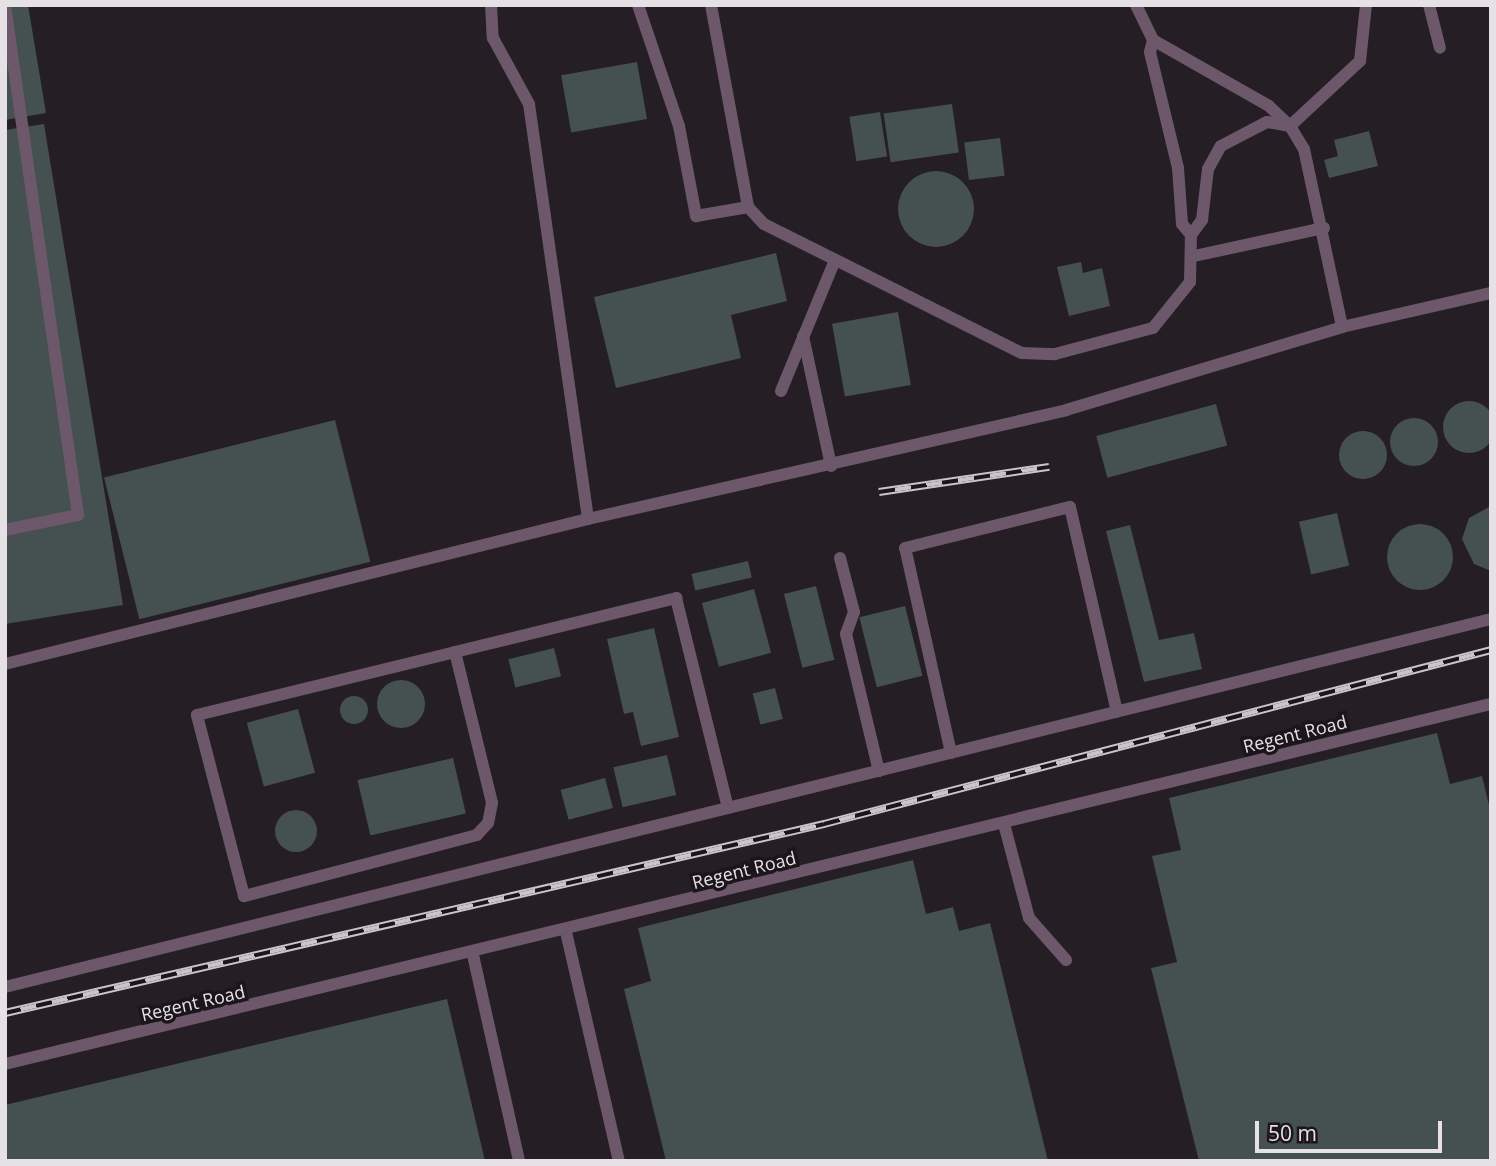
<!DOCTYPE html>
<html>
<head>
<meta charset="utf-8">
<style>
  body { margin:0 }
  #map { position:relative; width:1496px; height:1166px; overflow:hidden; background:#251e24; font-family:"Open Sans",sans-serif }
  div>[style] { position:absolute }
  .building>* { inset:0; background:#455050; transform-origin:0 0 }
  .round { border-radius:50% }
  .service>* { height:12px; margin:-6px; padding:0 6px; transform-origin:6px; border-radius:6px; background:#6d576a }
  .rail>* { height:8px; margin-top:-4px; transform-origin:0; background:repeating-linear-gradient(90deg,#1c151b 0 16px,#cac5c9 0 32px); box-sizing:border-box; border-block:2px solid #cac5c9 }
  span { translate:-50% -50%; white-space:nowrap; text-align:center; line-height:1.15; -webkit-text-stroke:7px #1c151b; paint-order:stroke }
  .street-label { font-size:18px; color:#e6e1e5 }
  .frame { position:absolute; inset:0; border:7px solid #e6e1e5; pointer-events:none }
  .scale { position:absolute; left:1255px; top:1121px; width:187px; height:32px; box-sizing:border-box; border:4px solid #e6e1e5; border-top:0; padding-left:9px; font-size:21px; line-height:24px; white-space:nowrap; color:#e6e1e5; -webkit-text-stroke:5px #1c151b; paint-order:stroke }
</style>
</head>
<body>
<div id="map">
  <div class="building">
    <i style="clip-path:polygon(5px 5px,28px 5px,46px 113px,5px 120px)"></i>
    <i style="left:637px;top:62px;width:58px;height:77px;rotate:80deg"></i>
    <i style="left:952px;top:104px;width:49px;height:69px;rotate:82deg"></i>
    <i style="left:880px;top:112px;width:45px;height:31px;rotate:81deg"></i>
    <i style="clip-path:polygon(44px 124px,123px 605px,5px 624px,5px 130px)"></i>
    <i style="clip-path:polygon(1369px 131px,1378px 166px,1329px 178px,1324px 160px,1338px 156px,1334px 140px)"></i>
    <i style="left:1000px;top:138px;width:38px;height:36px;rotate:83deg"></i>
    <i class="round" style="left:898px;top:171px;width:76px;height:76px"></i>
    <i style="clip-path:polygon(776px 253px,787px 301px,731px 315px,741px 358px,616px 388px,594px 297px)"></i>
    <i style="clip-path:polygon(1081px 262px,1083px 273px,1102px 268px,1110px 306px,1069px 316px,1057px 267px)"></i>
    <i style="left:898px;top:312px;width:74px;height:67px;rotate:80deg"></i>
    <i class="round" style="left:1443px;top:401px;width:52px;height:52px"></i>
    <i style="left:1216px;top:404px;width:43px;height:124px;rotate:75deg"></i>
    <i class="round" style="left:1390px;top:418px;width:48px;height:48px"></i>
    <i style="left:335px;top:420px;width:146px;height:238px;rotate:76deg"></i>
    <i class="round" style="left:1339px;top:431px;width:48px;height:48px"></i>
    <i style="clip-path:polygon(1491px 506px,1491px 571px,1474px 564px,1462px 539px,1469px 518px)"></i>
    <i style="left:1337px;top:513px;width:54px;height:39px;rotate:77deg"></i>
    <i class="round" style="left:1387px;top:524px;width:66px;height:66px"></i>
    <i style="clip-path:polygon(1130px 525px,1159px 640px,1194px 633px,1202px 669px,1144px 682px,1106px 531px)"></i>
    <i style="left:748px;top:561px;width:17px;height:58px;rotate:77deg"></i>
    <i style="left:816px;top:586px;width:76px;height:33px;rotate:76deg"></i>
    <i style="left:754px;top:589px;width:66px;height:54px;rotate:75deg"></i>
    <i style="left:905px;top:606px;width:72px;height:47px;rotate:76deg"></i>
    <i style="clip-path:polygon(654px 628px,679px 737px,641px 746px,633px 712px,624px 714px,607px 639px)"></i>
    <i style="left:554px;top:648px;width:29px;height:47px;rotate:76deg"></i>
    <i class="round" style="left:377px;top:680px;width:48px;height:48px"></i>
    <i style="left:775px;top:688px;width:32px;height:23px;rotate:76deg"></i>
    <i class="round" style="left:340px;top:696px;width:28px;height:28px"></i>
    <i style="left:298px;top:709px;width:66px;height:53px;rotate:75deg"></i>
    <i style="clip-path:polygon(1437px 733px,1450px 784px,1482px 776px,1491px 813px,1491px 1161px,1199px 1161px,1151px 968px,1177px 962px,1152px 856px,1181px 850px,1169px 798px)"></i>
    <i style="left:667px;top:755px;width:41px;height:55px;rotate:77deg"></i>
    <i style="left:453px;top:758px;width:57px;height:98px;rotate:77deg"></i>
    <i style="left:605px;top:778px;width:31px;height:46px;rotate:75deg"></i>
    <i class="round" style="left:275px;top:810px;width:42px;height:42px"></i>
    <i style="clip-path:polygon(913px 860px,926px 914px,953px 907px,959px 931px,990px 923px,1048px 1161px,666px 1161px,624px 989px,651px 981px,638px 928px)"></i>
    <i style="clip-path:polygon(447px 999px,485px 1161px,5px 1161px,5px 1105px)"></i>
  </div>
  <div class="service">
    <i style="left:491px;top:5px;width:33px;rotate:87deg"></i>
    <i style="left:493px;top:38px;width:75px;rotate:61.4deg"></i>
    <i style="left:529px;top:104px;width:419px;rotate:81.9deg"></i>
    <i style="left:638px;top:5px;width:128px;rotate:71.3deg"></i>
    <i style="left:679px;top:126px;width:92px;rotate:79.3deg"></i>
    <i style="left:696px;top:216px;width:53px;rotate:-9.8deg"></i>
    <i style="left:711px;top:5px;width:205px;rotate:79.6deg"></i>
    <i style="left:748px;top:207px;width:23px;rotate:47deg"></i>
    <i style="left:764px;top:224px;width:288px;rotate:26.6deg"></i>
    <i style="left:1022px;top:353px;width:33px;rotate:2deg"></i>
    <i style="left:1055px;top:354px;width:101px;rotate:-14.9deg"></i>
    <i style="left:1153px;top:328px;width:59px;rotate:-51.2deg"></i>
    <i style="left:1190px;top:282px;width:47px;rotate:-88.8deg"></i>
    <i style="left:1191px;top:235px;width:14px;rotate:-129deg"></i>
    <i style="left:1182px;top:224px;width:56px;rotate:-94.1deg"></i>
    <i style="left:1178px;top:168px;width:119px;rotate:-103.6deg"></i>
    <i style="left:1150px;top:52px;width:12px;rotate:-76deg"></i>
    <i style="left:1136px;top:5px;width:39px;rotate:64deg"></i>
    <i style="left:1153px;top:40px;width:133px;rotate:29.6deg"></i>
    <i style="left:1269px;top:106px;width:29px;rotate:44deg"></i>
    <i style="left:1290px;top:126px;width:27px;rotate:59deg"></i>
    <i style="left:1304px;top:149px;width:182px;rotate:77.9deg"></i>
    <i style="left:1429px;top:5px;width:44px;rotate:75.7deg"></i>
    <i style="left:1191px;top:235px;width:19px;rotate:-54deg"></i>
    <i style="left:1202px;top:220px;width:51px;rotate:-83.3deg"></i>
    <i style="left:1208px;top:169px;width:26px;rotate:-61deg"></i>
    <i style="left:1221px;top:146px;width:52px;rotate:-27.6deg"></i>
    <i style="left:1267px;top:122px;width:23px;rotate:10deg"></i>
    <i style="left:1290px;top:126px;width:96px;rotate:-42.9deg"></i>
    <i style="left:1360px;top:61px;width:56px;rotate:-83.9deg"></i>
    <i style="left:1194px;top:256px;width:133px;rotate:-12.2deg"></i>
    <i style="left:803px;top:336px;width:133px;rotate:77.8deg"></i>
    <i style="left:781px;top:391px;width:142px;rotate:-67.6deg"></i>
    <i style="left:5px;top:530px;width:75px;rotate:-11.6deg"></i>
    <i style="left:78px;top:515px;width:515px;rotate:-98.15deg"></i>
    <i style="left:840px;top:558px;width:56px;rotate:75.5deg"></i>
    <i style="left:854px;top:612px;width:23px;rotate:110deg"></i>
    <i style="left:846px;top:634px;width:141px;rotate:76.5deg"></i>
    <i style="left:455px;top:652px;width:155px;rotate:76.2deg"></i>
    <i style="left:492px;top:803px;width:20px;rotate:101deg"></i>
    <i style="left:488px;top:823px;width:16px;rotate:133deg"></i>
    <i style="left:477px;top:835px;width:241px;rotate:165.3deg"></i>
    <i style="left:244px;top:896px;width:187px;rotate:-104.6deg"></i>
    <i style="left:197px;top:715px;width:266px;rotate:-13.7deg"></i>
    <i style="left:455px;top:652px;width:228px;rotate:-13.7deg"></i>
    <i style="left:676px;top:598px;width:216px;rotate:76.1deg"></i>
    <i style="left:5px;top:664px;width:601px;rotate:-13.97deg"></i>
    <i style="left:588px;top:519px;width:490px;rotate:-12.8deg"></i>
    <i style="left:1066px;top:410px;width:288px;rotate:-16.7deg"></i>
    <i style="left:1342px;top:327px;width:153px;rotate:-12.9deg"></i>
    <i style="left:951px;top:753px;width:210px;rotate:-102.6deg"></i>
    <i style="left:905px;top:548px;width:170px;rotate:-14deg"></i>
    <i style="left:1070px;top:507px;width:210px;rotate:77.1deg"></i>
    <i style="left:1004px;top:824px;width:97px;rotate:75.1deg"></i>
    <i style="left:1029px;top:918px;width:56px;rotate:48.6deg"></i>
    <i style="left:566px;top:932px;width:235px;rotate:77deg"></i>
    <i style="left:473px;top:955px;width:211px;rotate:77.4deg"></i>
    <i style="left:5px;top:987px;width:1531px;rotate:-13.91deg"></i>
    <i style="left:5px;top:1064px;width:1529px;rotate:-13.62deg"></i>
  </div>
  <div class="rail">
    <i style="left:879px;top:492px;width:172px;rotate:-8.4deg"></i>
    <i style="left:5px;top:1013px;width:841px;rotate:-12.99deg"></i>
    <i style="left:824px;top:824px;width:689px;rotate:-14.62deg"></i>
  </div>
  <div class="street-label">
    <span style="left:1295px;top:734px;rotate:-14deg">Regent Road</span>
    <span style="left:744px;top:870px;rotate:-14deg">Regent Road</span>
    <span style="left:193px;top:1003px;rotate:-13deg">Regent Road</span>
  </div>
  <div class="frame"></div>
  <div class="scale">50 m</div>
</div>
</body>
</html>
